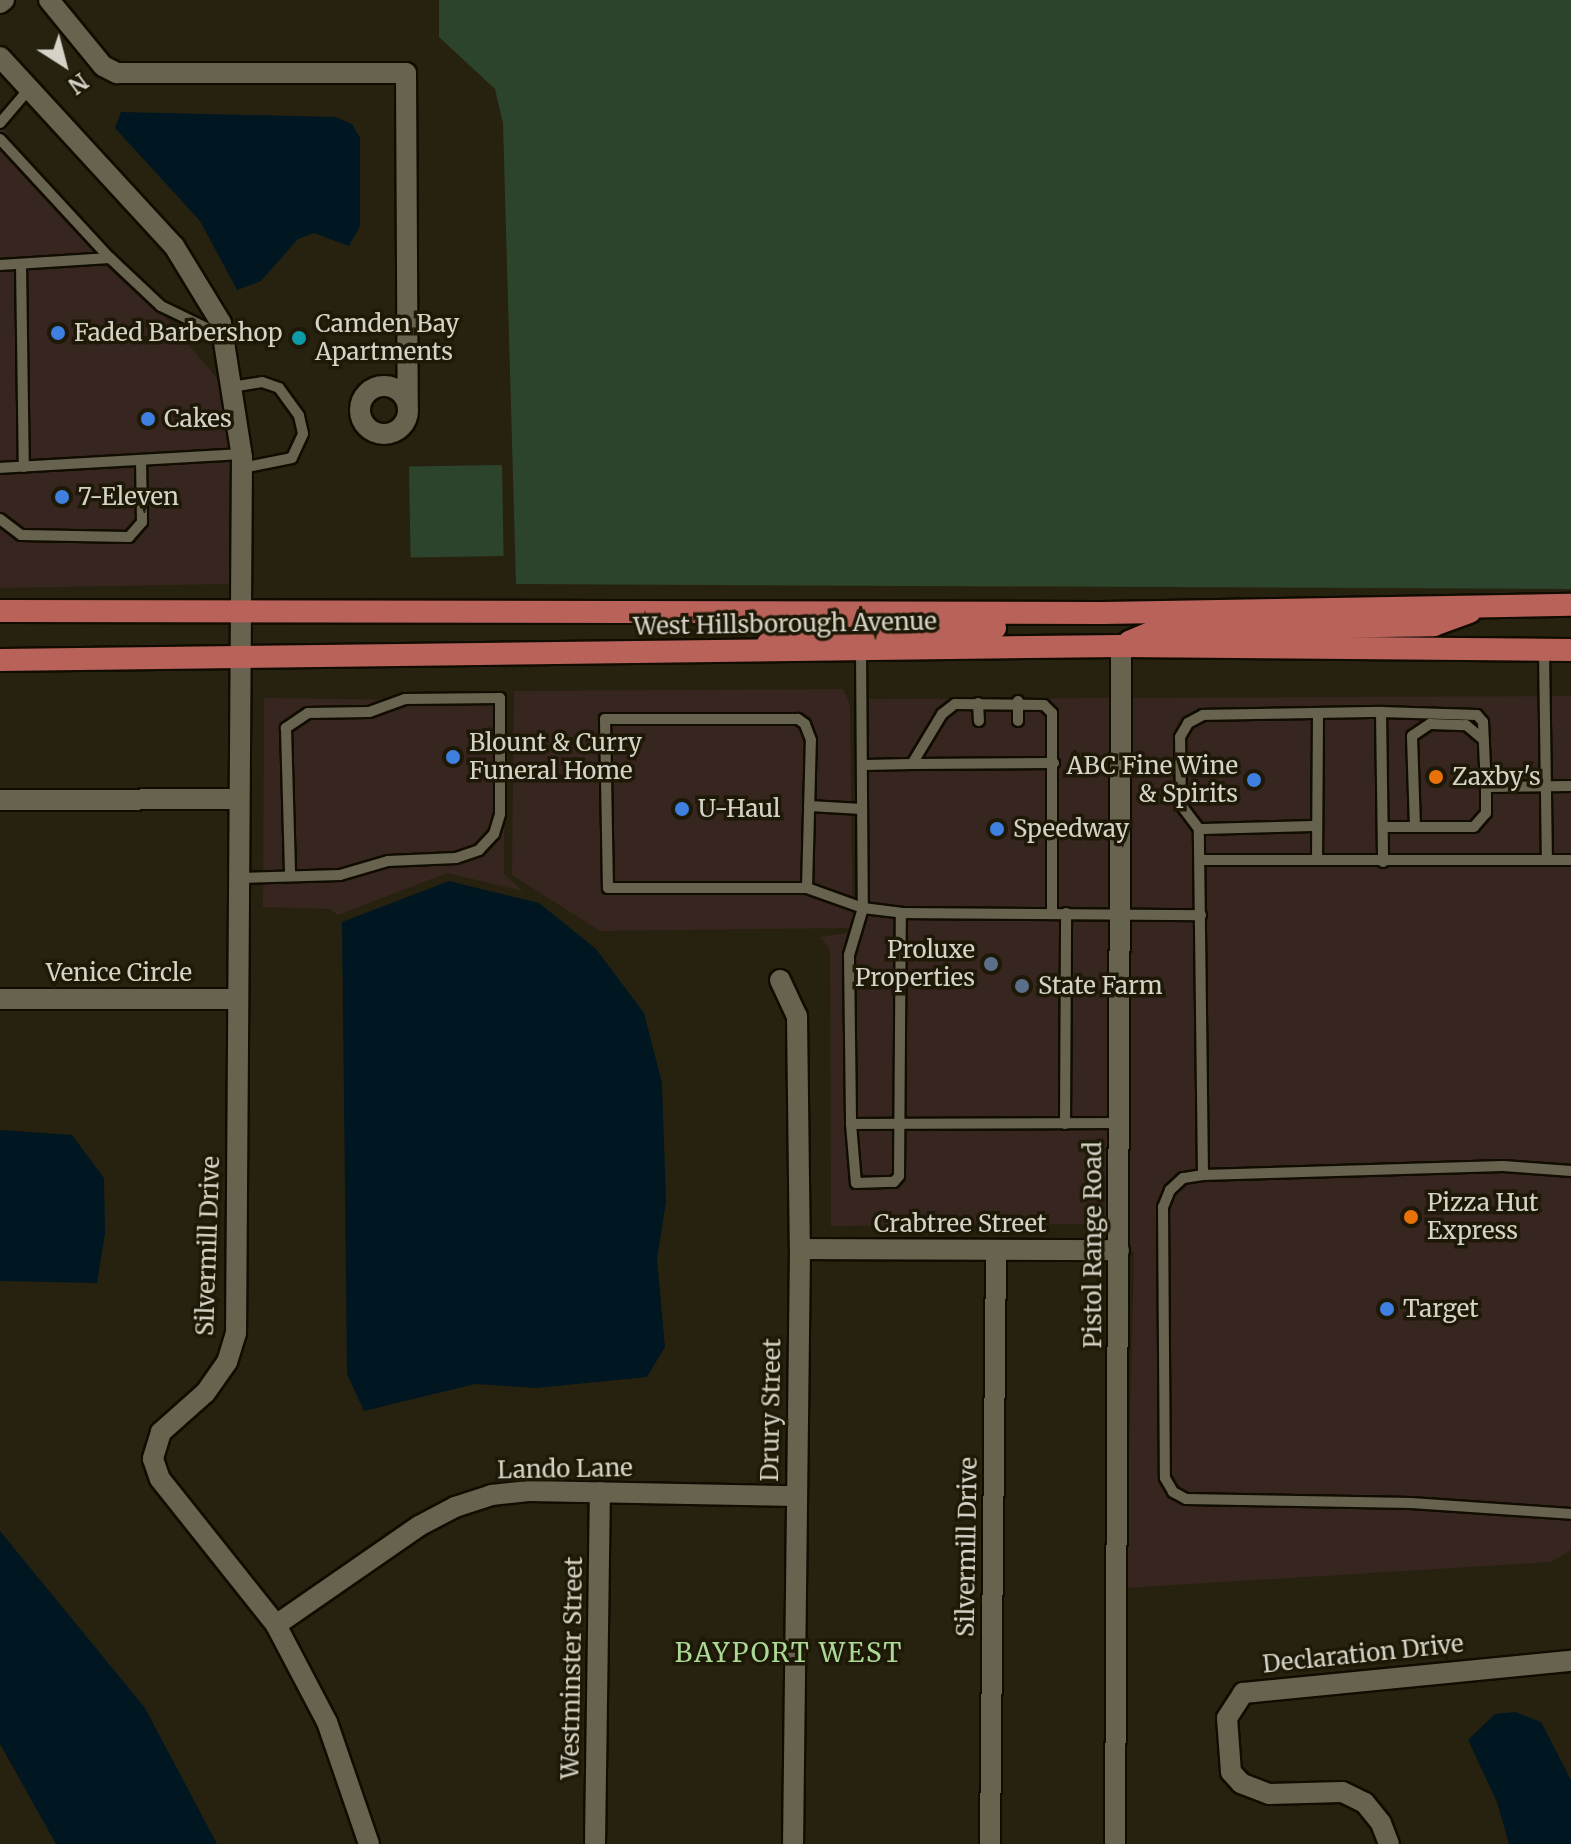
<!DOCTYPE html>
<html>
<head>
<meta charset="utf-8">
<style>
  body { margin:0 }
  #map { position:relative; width:1571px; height:1844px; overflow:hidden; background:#27220f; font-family:Merriweather,serif }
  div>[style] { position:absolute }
  .commercial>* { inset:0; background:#37251f }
  .green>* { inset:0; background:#2d442c; transform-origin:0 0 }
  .water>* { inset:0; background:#001621 }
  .roads { filter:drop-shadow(2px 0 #100c00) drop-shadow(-2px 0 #100c00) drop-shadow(0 2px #100c00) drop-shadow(0 -2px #100c00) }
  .service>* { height:10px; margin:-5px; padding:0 5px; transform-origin:5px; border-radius:5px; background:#68634e }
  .minor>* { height:20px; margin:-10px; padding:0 10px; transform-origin:10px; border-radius:10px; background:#68634e }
  .minor>.ring { margin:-10px; padding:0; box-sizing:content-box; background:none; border:20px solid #68634e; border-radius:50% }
  .primary>* { height:22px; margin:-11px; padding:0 11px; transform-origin:11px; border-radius:11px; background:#b86259 }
  .dots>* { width:22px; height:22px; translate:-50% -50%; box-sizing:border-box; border:4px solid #1e1906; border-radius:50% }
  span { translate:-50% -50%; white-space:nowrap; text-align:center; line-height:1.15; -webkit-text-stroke:7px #1e1906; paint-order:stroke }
  .poi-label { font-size:24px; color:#d5d3c7 }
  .left { translate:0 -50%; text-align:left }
  .right { translate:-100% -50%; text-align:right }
  .street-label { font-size:24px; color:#d5d3c7 }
  .neighbourhood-label { font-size:26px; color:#abd897; letter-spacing:2px }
  .north { position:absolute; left:24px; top:24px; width:80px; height:80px; -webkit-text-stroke:6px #1e1906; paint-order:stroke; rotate:144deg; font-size:22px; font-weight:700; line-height:32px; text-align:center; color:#d5d3c7 }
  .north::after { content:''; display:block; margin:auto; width:28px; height:36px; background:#d5d3c7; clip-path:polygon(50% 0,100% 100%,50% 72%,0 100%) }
</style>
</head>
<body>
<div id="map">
  <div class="commercial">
    <i style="clip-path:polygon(0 120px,31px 181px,134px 281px,221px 383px,233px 456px,230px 584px,0 588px)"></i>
    <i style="clip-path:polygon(843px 689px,850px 705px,853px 928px,600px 931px,512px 875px,514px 691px)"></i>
    <i style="clip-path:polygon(1571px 696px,1571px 1550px,1551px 1562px,1126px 1588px,1134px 1252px,1129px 1251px,1131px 698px)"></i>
    <i style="clip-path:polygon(264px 698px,505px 701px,504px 874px,523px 891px,447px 873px,338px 915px,330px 909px,263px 907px)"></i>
    <i style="clip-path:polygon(1112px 698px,1110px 1231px,1101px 1224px,831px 1226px,830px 949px,820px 937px,860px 931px,857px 699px)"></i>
  </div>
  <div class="green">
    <i style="clip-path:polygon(439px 0,1571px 0,1571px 589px,516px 584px,503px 123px,495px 89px,439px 37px)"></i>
    <i style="left:502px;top:465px;width:91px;height:93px;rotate:89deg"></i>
  </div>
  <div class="water">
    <i style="clip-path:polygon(121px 112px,335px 117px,352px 124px,360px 138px,360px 226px,349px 246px,314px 233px,298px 239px,261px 281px,237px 290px,200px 221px,115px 128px)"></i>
    <i style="clip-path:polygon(449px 881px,539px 903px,596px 949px,644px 1013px,662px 1083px,666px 1202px,657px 1259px,665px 1347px,647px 1377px,536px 1388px,475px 1384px,364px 1411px,347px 1374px,342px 922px)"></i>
    <i style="clip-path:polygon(0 1130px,72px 1135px,104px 1178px,105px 1233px,97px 1283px,0 1281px)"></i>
    <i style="clip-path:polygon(0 1531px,145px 1708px,217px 1844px,56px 1844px,0 1744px)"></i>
    <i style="clip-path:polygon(1515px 1712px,1541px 1722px,1571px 1780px,1571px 1844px,1509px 1844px,1497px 1802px,1468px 1740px,1495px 1714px)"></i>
  </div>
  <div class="roads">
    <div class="service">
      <i style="left:0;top:123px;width:46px;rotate:-49.4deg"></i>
      <i style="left:0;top:139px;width:162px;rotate:47.3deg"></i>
      <i style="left:21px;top:264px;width:203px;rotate:89.2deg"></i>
      <i style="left:0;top:265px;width:110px;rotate:-3.6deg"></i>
      <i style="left:110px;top:258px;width:70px;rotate:43.3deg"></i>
      <i style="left:161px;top:306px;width:69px;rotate:25.8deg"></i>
      <i style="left:231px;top:387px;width:31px;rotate:-9deg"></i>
      <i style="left:262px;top:382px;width:18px;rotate:19deg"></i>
      <i style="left:279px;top:388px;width:34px;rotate:54deg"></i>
      <i style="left:299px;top:416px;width:18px;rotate:77deg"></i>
      <i style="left:303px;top:434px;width:26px;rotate:115deg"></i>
      <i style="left:292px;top:458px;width:51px;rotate:168.7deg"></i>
      <i style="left:0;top:468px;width:242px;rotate:-3.3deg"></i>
      <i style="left:0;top:519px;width:26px;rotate:37deg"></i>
      <i style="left:21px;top:535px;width:108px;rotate:1.1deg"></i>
      <i style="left:129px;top:537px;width:20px;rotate:-49deg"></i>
      <i style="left:142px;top:522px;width:61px;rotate:-90.9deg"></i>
      <i style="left:861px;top:649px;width:259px;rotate:89.6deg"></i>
      <i style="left:863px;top:908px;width:38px;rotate:7deg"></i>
      <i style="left:901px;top:913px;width:300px;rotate:0.4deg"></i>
      <i style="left:1544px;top:651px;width:209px;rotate:89.2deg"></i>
      <i style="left:1018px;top:701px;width:20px;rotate:90deg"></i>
      <i style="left:978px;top:703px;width:18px;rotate:87deg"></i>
      <i style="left:1381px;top:712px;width:96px;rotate:1.8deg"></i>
      <i style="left:1477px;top:715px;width:9px;rotate:49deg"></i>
      <i style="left:1483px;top:722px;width:65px;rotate:87.4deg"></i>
      <i style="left:1486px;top:787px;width:26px;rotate:90deg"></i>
      <i style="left:1486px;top:813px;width:18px;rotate:131deg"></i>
      <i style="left:1474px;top:827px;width:91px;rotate:180deg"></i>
      <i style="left:912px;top:764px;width:142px;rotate:-0.4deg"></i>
      <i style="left:864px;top:765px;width:48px;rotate:-1.2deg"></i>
      <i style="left:912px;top:764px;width:58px;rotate:-59deg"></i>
      <i style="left:942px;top:714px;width:16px;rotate:-38deg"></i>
      <i style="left:955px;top:704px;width:89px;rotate:0.6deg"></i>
      <i style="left:1044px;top:705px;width:11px;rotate:45deg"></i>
      <i style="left:1052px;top:713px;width:200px;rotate:90deg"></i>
      <i style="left:1486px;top:787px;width:85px;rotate:-0.7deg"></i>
      <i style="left:809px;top:806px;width:53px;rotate:3.2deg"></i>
      <i style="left:1415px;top:827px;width:91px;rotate:-91.9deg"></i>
      <i style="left:1412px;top:736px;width:22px;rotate:-34deg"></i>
      <i style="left:1430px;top:724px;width:36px;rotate:2deg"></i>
      <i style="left:1466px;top:725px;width:23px;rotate:40deg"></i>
      <i style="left:1199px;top:829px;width:118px;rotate:-1.5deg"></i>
      <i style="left:1200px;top:860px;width:371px"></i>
      <i style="left:1317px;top:860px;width:147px;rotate:-89.6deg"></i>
      <i style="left:239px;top:878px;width:101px;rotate:-1.7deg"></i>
      <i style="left:340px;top:875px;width:50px;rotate:-16.3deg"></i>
      <i style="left:388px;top:861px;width:68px;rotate:-2.5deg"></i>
      <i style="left:456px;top:858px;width:24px;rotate:-19deg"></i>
      <i style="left:479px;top:850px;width:22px;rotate:-47deg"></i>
      <i style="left:494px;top:834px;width:21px;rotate:-73deg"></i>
      <i style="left:500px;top:814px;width:116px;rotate:-90deg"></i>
      <i style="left:500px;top:698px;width:95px;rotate:179.4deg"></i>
      <i style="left:405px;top:699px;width:38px;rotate:160deg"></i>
      <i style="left:369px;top:712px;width:61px;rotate:179.1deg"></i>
      <i style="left:308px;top:713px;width:27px;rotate:146deg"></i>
      <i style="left:286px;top:728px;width:146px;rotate:88.4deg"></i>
      <i style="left:807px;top:888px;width:148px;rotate:-88.5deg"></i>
      <i style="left:811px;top:740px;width:17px;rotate:-111deg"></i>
      <i style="left:805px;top:724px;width:9px;rotate:-144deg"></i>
      <i style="left:798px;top:719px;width:193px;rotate:180deg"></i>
      <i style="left:605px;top:719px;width:169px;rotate:89deg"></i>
      <i style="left:608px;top:888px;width:199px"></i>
      <i style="left:807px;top:888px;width:59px;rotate:19.7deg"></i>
      <i style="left:863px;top:908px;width:49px;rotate:106.6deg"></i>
      <i style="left:849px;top:955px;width:169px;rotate:89.3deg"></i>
      <i style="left:851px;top:1124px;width:269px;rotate:-0.2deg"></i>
      <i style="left:851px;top:1124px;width:59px;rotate:85.2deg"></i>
      <i style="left:856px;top:1183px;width:38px;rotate:-2deg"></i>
      <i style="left:894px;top:1182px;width:8px;rotate:-50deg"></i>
      <i style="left:899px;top:1176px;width:263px;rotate:-89.6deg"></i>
      <i style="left:1065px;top:1124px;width:211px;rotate:-89.7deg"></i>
      <i style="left:1571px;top:1171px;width:68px;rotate:-175.8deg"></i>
      <i style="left:1503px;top:1166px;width:300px;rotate:178.3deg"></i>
      <i style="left:1203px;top:1175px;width:20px;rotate:171deg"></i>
      <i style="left:1183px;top:1178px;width:18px;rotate:137deg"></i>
      <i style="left:1170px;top:1190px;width:18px;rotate:112deg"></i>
      <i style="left:1163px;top:1207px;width:271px;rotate:89.6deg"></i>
      <i style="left:1165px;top:1478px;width:16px;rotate:60deg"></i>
      <i style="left:1173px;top:1492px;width:15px;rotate:28deg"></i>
      <i style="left:1186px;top:1499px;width:225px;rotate:1deg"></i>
      <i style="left:1411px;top:1503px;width:160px;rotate:3.9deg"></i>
      <i style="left:1203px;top:1175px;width:346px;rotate:-90.7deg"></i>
      <i style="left:1199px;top:829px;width:30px;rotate:-127deg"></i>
      <i style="left:1181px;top:805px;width:68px;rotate:-90.8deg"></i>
      <i style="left:1180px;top:737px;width:16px;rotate:-60deg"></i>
      <i style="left:1188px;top:723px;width:17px;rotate:-28deg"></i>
      <i style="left:1203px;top:715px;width:178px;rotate:-1deg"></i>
      <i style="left:1381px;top:712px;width:150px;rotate:89.2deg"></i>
    </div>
    <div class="minor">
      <i style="left:49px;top:0;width:85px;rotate:50.7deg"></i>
      <i style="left:103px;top:66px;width:16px;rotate:27deg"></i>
      <i style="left:117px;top:73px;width:289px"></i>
      <i style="left:406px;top:73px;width:331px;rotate:89.7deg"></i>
      <i style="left:0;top:3px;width:5px;rotate:-37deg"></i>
      <i style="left:0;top:57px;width:257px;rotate:47.4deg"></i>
      <i style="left:174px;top:246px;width:90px;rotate:58.6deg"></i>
      <i style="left:221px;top:323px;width:136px;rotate:81.1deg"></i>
      <i style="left:242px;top:457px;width:876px;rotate:90.39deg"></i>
      <i style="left:236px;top:1333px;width:30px;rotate:107deg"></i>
      <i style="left:227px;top:1362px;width:38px;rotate:125deg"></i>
      <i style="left:205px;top:1393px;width:59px;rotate:138.4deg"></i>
      <i style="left:161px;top:1432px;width:28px;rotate:107deg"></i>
      <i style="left:153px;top:1459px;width:21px;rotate:71deg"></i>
      <i style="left:160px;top:1479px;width:186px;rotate:51.5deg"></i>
      <i style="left:276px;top:1625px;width:110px;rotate:62.3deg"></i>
      <i style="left:327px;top:1722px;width:129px;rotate:71deg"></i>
      <i class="ring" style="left:360px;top:386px;width:28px;height:28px"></i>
      <i style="left:0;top:800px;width:237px;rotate:-0.2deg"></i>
      <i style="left:780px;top:980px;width:40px;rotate:65deg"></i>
      <i style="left:797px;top:1016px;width:233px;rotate:89.3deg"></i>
      <i style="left:800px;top:1249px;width:595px;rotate:90.67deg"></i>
      <i style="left:0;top:999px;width:237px"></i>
      <i style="left:800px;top:1249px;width:319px;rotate:0.2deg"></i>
      <i style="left:276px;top:1625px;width:174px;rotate:-34.7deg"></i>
      <i style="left:419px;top:1526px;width:41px;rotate:-27.8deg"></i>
      <i style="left:455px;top:1507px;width:38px;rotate:-18deg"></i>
      <i style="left:491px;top:1495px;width:38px;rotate:-6deg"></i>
      <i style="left:529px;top:1491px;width:267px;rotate:1.1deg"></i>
      <i style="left:595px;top:1844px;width:352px;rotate:-89.2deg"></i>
      <i style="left:990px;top:1844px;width:593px;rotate:-89.42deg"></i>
      <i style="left:1115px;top:1844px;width:1198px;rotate:-89.71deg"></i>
      <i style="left:1389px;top:1844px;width:22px;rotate:-111deg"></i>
      <i style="left:1381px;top:1823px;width:26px;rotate:-129deg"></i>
      <i style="left:1365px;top:1803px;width:25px;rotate:-154deg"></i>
      <i style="left:1342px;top:1792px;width:73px;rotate:178.4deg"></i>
      <i style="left:1269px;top:1794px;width:30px;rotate:-159deg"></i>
      <i style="left:1241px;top:1783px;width:15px;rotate:-132deg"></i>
      <i style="left:1231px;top:1772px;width:54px;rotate:-94.2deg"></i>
      <i style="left:1227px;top:1718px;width:30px;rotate:-57deg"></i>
      <i style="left:1243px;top:1693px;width:330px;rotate:-5.6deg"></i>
    </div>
    <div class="primary">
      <i style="left:0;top:611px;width:1103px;rotate:0.1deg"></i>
      <i style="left:1103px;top:613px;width:468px;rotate:-1deg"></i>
      <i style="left:1129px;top:642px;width:33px;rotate:-23deg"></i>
      <i style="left:1159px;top:629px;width:275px;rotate:-0.8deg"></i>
      <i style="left:1434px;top:625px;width:38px;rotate:-20deg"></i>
      <i style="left:768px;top:643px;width:43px;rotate:-20.6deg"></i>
      <i style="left:808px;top:628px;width:187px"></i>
      <i style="left:0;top:660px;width:1121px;rotate:-0.72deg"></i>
      <i style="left:1121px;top:646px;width:450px;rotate:0.5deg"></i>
    </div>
  </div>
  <div class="dots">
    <i style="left:58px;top:333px;background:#3f7fe0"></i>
    <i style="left:299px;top:338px;background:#0f9aa8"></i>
    <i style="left:148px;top:419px;background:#3f7fe0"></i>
    <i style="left:62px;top:497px;background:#3f7fe0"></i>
    <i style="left:453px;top:757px;background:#3f7fe0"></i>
    <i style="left:1436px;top:777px;background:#e8710a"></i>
    <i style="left:1254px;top:780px;background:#3f7fe0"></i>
    <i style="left:682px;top:809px;background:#3f7fe0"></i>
    <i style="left:997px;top:829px;background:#3f7fe0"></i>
    <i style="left:991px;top:964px;background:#5c6f8a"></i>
    <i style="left:1022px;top:986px;background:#5c6f8a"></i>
    <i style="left:1411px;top:1217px;background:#e8710a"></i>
    <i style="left:1387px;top:1309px;background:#3f7fe0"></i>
  </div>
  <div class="poi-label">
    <span class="left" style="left:315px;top:338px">Camden Bay<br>Apartments</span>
    <span class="left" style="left:74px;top:333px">Faded Barbershop</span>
    <span class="left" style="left:164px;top:419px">Cakes</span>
    <span class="left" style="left:78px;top:497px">7-Eleven</span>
    <span class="left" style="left:469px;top:757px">Blount &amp; Curry<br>Funeral Home</span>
    <span class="right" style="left:1238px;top:780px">ABC Fine Wine<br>&amp; Spirits</span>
    <span class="left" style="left:1452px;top:777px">Zaxby's</span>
    <span class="left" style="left:698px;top:809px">U-Haul</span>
    <span class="left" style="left:1013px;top:829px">Speedway</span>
    <span class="right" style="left:975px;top:964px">Proluxe<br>Properties</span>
    <span class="left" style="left:1038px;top:986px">State Farm</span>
    <span class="left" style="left:1427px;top:1217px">Pizza Hut<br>Express</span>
    <span class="left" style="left:1403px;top:1309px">Target</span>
  </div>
  <div class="street-label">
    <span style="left:785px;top:624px;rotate:-1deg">West Hillsborough Avenue</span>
    <span style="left:119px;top:973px">Venice Circle</span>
    <span style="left:960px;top:1224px">Crabtree Street</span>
    <span style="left:1093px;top:1245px;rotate:-90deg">Pistol Range Road</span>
    <span style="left:208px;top:1246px;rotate:-88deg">Silvermill Drive</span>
    <span style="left:771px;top:1410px;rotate:-89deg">Drury Street</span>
    <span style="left:565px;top:1469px;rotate:-1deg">Lando Lane</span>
    <span style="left:967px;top:1547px;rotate:-89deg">Silvermill Drive</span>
    <span style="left:1363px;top:1654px;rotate:-6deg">Declaration Drive</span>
    <span style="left:572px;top:1668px;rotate:-89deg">Westminster Street</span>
  </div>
  <div class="neighbourhood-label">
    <span style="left:789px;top:1653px">BAYPORT WEST</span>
  </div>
  <div class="north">N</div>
</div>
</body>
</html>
